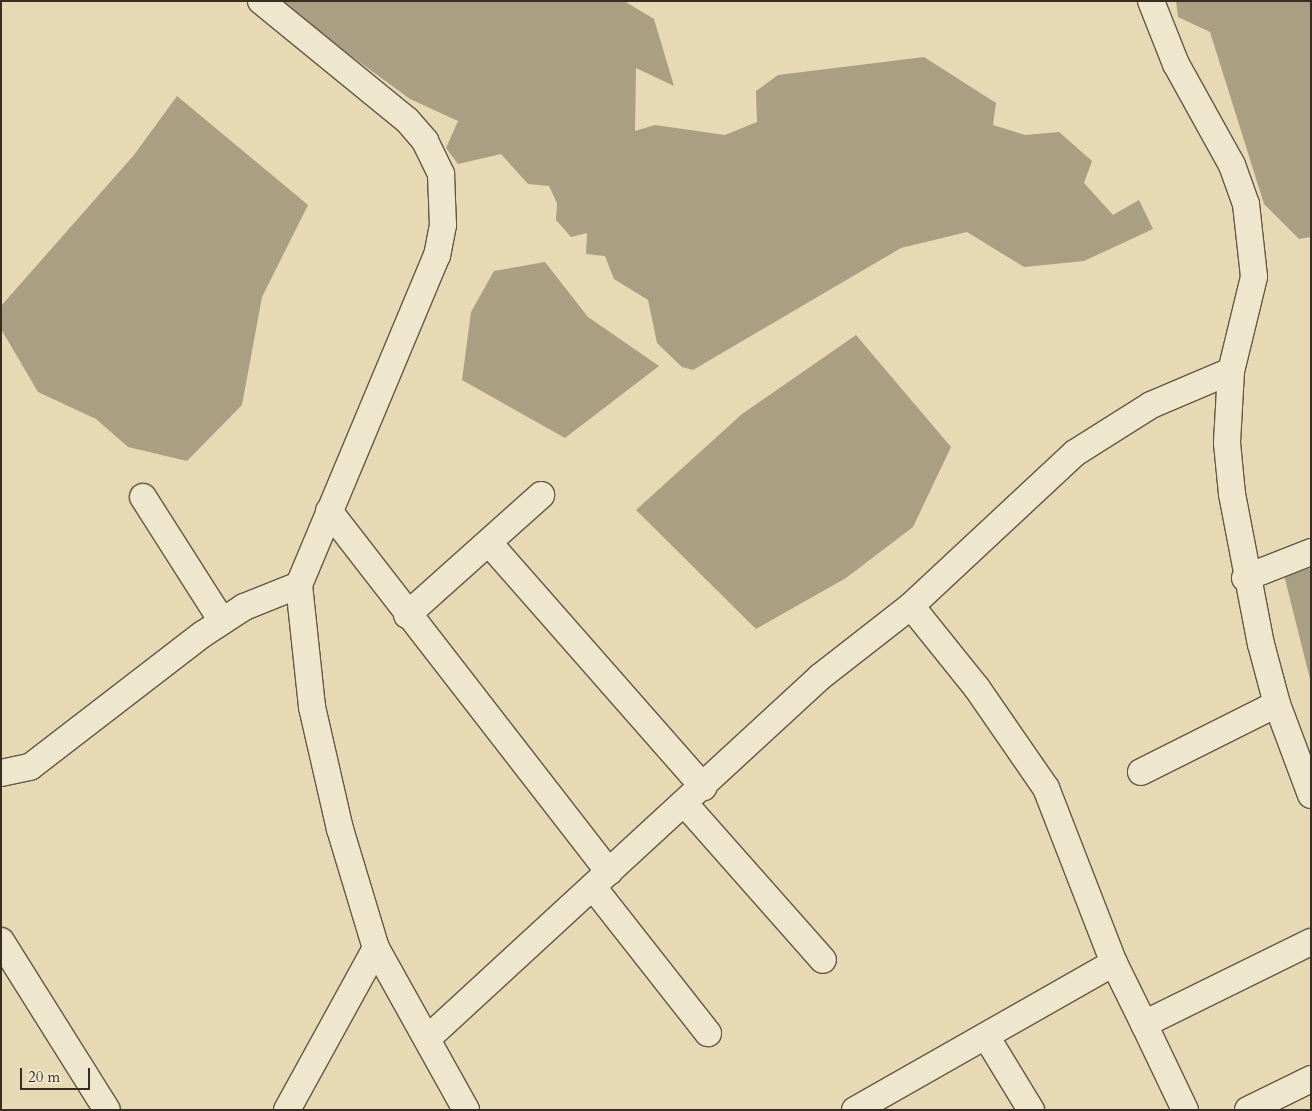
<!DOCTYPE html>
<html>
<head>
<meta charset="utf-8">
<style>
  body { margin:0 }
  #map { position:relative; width:1312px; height:1111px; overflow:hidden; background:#e6d9b4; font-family:Cardo,serif }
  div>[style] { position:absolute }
  .water>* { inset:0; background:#aa9f83 }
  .roads { filter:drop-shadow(1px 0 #635847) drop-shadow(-1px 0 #635847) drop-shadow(0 1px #635847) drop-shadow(0 -1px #635847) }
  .minor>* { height:26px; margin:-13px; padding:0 13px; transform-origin:13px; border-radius:13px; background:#efe6ce }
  span { translate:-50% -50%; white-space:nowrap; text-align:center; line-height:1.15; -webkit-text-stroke:4px #efe6ce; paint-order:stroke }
  .frame { position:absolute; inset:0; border:2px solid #372d23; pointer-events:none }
  .scale { position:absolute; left:20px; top:1068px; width:70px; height:22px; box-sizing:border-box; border:2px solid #372d23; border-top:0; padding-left:6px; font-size:15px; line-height:18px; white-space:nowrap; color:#372d23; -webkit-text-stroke:4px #efe6ce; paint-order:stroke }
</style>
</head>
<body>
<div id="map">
  <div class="water">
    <i style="clip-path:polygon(276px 1px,624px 1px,654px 19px,674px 86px,636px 68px,635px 131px,655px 125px,725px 135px,757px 122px,756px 91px,778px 75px,924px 57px,996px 103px,993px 125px,1025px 135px,1059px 132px,1092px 161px,1084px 183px,1113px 215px,1139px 200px,1153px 229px,1084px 261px,1024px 267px,967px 232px,901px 248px,693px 370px,682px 367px,657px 343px,648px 300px,614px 279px,605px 256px,586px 254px,587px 233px,571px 237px,556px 220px,557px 203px,549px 186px,528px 184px,501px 154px,458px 164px,446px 148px,458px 121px,410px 99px)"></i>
    <i style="clip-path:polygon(1176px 1px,1311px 1px,1311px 237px,1299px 239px,1264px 204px,1210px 32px,1178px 17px)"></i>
    <i style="clip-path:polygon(177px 96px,308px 205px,262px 297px,242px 405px,187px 461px,128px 447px,96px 419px,38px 392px,1px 329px,1px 306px,134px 155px)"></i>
    <i style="clip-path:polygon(545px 262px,588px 317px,659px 366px,565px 438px,462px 380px,471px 312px,494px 271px)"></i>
    <i style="clip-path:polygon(856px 335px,951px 447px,913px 527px,846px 578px,756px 629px,636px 510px,742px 414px)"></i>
    <i style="clip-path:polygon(1311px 568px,1311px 683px,1284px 575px)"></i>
  </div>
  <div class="roads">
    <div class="minor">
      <i style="left:261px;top:1px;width:188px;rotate:39.2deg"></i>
      <i style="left:407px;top:120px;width:28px;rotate:49deg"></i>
      <i style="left:425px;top:141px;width:37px;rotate:64deg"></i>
      <i style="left:441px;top:174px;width:51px;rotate:87.8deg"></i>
      <i style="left:443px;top:225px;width:31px;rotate:101deg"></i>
      <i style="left:437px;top:255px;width:358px;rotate:112.7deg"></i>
      <i style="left:299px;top:585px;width:123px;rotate:83.9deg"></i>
      <i style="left:312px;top:707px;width:125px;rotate:77.1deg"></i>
      <i style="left:340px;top:829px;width:124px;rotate:73.2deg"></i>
      <i style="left:376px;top:948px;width:185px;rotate:60.9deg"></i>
      <i style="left:1151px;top:1px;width:68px;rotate:68.4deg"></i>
      <i style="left:1176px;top:64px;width:115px;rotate:61deg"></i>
      <i style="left:1232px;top:165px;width:41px;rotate:70.3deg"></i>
      <i style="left:1246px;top:204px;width:73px;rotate:83.7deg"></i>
      <i style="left:1254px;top:277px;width:97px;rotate:103.7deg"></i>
      <i style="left:1231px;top:371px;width:72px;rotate:93.2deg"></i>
      <i style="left:1227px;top:443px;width:51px;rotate:84.4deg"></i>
      <i style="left:1232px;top:494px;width:153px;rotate:79.1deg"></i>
      <i style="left:1261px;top:644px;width:62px;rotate:75.1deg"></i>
      <i style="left:1277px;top:704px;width:97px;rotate:69.5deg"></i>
      <i style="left:143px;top:497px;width:147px;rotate:57.5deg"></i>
      <i style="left:329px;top:511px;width:457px;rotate:52.2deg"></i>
      <i style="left:489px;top:543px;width:325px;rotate:48.7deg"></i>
      <i style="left:1245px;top:578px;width:71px;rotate:-21.5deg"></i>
      <i style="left:911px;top:606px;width:224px;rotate:-43deg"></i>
      <i style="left:1075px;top:453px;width:90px;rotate:-32.3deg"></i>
      <i style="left:1151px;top:405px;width:87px;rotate:-23deg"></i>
      <i style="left:407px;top:615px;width:180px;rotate:-41.8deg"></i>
      <i style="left:1141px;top:772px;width:152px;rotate:-26.6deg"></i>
      <i style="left:1px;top:773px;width:30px;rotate:-12deg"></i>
      <i style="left:30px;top:767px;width:218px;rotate:-37.6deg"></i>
      <i style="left:203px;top:634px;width:49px;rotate:-33.4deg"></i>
      <i style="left:244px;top:607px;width:59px;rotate:-21.8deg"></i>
      <i style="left:685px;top:804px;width:208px;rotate:48.5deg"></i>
      <i style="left:593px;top:887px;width:186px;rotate:51.8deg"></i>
      <i style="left:1px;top:941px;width:199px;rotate:57.9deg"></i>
      <i style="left:1144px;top:1024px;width:95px;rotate:64.5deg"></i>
      <i style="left:986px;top:1036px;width:87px;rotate:58.7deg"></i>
      <i style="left:428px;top:1038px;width:533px;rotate:-42.64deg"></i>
      <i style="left:820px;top:677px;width:115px;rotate:-38deg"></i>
      <i style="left:911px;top:606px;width:105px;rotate:51.2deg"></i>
      <i style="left:977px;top:688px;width:121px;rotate:55.4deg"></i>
      <i style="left:1046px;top:788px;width:188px;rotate:68.8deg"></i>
      <i style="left:287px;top:1110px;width:185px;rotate:-61.2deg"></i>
      <i style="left:855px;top:1110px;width:298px;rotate:-29.6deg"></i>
      <i style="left:1114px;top:963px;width:68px;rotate:63.8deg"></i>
      <i style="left:1144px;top:1024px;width:186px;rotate:-26.2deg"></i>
      <i style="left:1248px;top:1110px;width:70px;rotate:-26.2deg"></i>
    </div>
  </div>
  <div class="frame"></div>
  <div class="scale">20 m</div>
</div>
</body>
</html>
